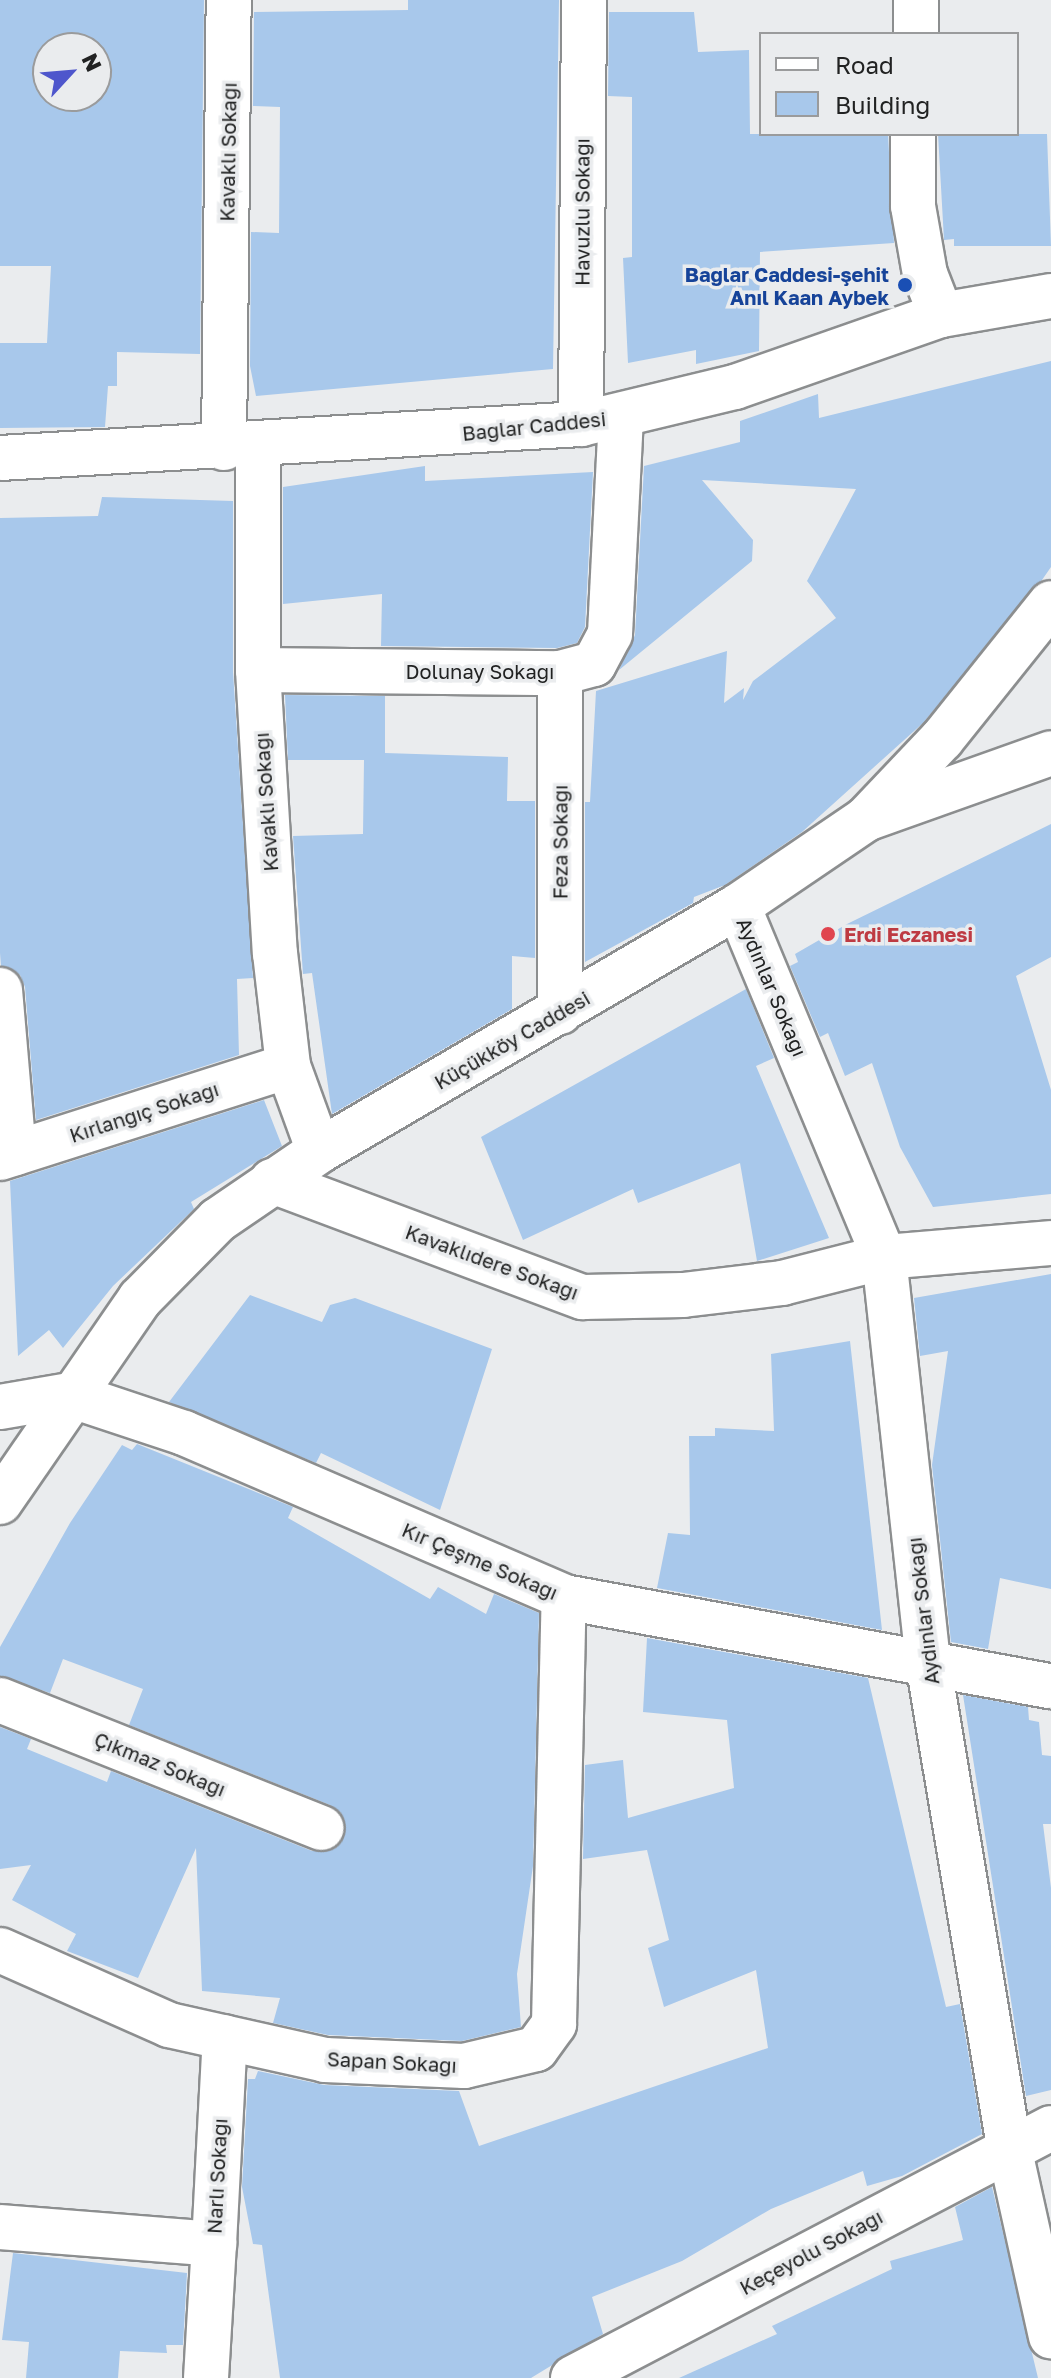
<!DOCTYPE html>
<html>
<head>
<meta charset="utf-8">
<style>
  body { margin:0 }
  #map { position:relative; width:1051px; height:2378px; overflow:hidden; background:#eaecee; font-family:"Golos Text",sans-serif }
  div>[style] { position:absolute }
  .building>* { inset:0; background:#a8c8eb }
  .roads { filter:drop-shadow(2px 0 #8c8e8f) drop-shadow(-2px 0 #8c8e8f) drop-shadow(0 2px #8c8e8f) drop-shadow(0 -2px #8c8e8f) }
  .minor>* { height:44px; margin:-22px; padding:0 22px; transform-origin:22px; border-radius:22px; background:#fff }
  .tertiary>* { height:44px; margin:-22px; padding:0 22px; transform-origin:22px; border-radius:22px; background:#fff }
  .secondary>* { height:44px; margin:-22px; padding:0 22px; transform-origin:22px; border-radius:22px; background:#fff }
  .dots>* { width:22px; height:22px; translate:-50% -50%; box-sizing:border-box; border:4px solid #eaecee; border-radius:50% }
  span { translate:-50% -50%; white-space:nowrap; text-align:center; line-height:1.15; -webkit-text-stroke:7px #eaecee; paint-order:stroke }
  .street-label { font-size:20px; color:#212222 }
  .transit-label { font-size:20px; color:#164399; font-weight:700 }
  .right { translate:-100% -50%; text-align:right }
  .health-label { font-size:20px; color:#be3a42; font-weight:700 }
  .left { translate:0 -50%; text-align:left }
  .legend { position:absolute; left:759px; top:32px; width:260px; height:104px; box-sizing:border-box; background:#eaecee; border:2px solid #9a9b9c; margin:0; padding:10px 14px; list-style:none; font-size:24px; color:#212222 }
  .legend li { display:flex; align-items:center; gap:16px; height:40px }
  .legend b { width:40px; border:2px solid #9a9b9c }
  .north { position:absolute; left:32px; top:32px; width:80px; height:80px; box-sizing:border-box; background:#eaecee; border:2px solid #9a9b9c; border-radius:50%; rotate:64deg; font-size:22px; font-weight:700; line-height:32px; text-align:center; color:#212222 }
  .north::after { content:''; display:block; margin:auto; width:28px; height:36px; background:#4e56cc; clip-path:polygon(50% 0,100% 100%,50% 72%,0 100%) }
</style>
</head>
<body>
<div id="map">
  <div class="building">
    <i style="clip-path:polygon(evenodd,0 0,204px 0,200px 354px,117px 352px,117px 386px,108px 386px,105px 427px,0 428px,0 343px,47px 343px,51px 266px,0 266px,0 0,48px 48px,96px 48px,96px 96px,48px 96px,48px 48px)"></i>
    <i style="clip-path:polygon(408px 0,559px 0,553px 369px,256px 396px,250px 366px,251px 232px,279px 233px,280px 107px,253px 106px,254px 12px,408px 10px)"></i>
    <i style="clip-path:polygon(609px 12px,694px 12px,698px 52px,749px 50px,750px 134px,888px 134px,894px 243px,760px 252px,759px 351px,696px 364px,696px 350px,628px 363px,623px 258px,632px 257px,632px 97px,608px 96px)"></i>
    <i style="clip-path:polygon(938px 134px,1047px 134px,1051px 246px,954px 246px,954px 239px,944px 240px)"></i>
    <i style="clip-path:polygon(1051px 361px,1051px 567px,1042px 580px,923px 723px,802px 832px,725px 885px,694px 897px,693px 903px,585px 962px,585px 802px,590px 802px,596px 691px,727px 651px,724px 703px,744px 688px,743px 700px,753px 681px,836px 618px,807px 581px,856px 489px,702px 480px,753px 540px,752px 561px,619px 670px,635px 635px,644px 466px,740px 442px,740px 421px,818px 394px,819px 418px)"></i>
    <i style="clip-path:polygon(425px 466px,425px 481px,593px 472px,585px 627px,577px 643px,557px 648px,381px 646px,382px 594px,283px 604px,283px 487px)"></i>
    <i style="clip-path:polygon(102px 497px,233px 501px,233px 672px,253px 978px,237px 979px,239px 1055px,36px 1120px,25px 987px,20px 975px,1px 966px,0 953px,0 518px,98px 516px)"></i>
    <i style="clip-path:polygon(285px 695px,385px 696px,385px 753px,508px 757px,507px 801px,535px 801px,535px 958px,512px 956px,512px 1009px,332px 1114px,312px 973px,303px 974px,293px 836px,363px 834px,364px 760px,288px 760px)"></i>
    <i style="clip-path:polygon(1051px 824px,1051px 957px,1016px 976px,1051px 1090px,1051px 1194px,933px 1207px,900px 1147px,872px 1063px,845px 1076px,828px 1033px,820px 1037px,790px 966px,798px 962px,795px 954px,847px 924px)"></i>
    <i style="clip-path:polygon(746px 989px,774px 1058px,756px 1066px,829px 1238px,757px 1261px,740px 1163px,638px 1203px,633px 1189px,523px 1240px,481px 1137px)"></i>
    <i style="clip-path:polygon(264px 1100px,282px 1146px,191px 1202px,194px 1209px,113px 1286px,63px 1348px,49px 1330px,18px 1356px,10px 1181px)"></i>
    <i style="clip-path:polygon(1051px 1274px,1051px 1589px,1000px 1578px,988px 1649px,951px 1642px,932px 1465px,948px 1351px,920px 1356px,914px 1298px)"></i>
    <i style="clip-path:polygon(250px 1295px,322px 1322px,330px 1305px,355px 1298px,492px 1349px,440px 1510px,321px 1453px,316px 1463px,169px 1402px)"></i>
    <i style="clip-path:polygon(850px 1341px,882px 1630px,657px 1588px,668px 1533px,690px 1535px,689px 1436px,715px 1436px,715px 1428px,774px 1431px,771px 1354px)"></i>
    <i style="clip-path:polygon(137px 1444px,293px 1507px,288px 1518px,430px 1599px,438px 1587px,486px 1614px,494px 1594px,539px 1613px,533px 1866px,517px 1974px,521px 2027px,462px 2041px,328px 2035px,273px 2023px,280px 1998px,202px 1991px,196px 1848px,138px 1978px,67px 1951px,76px 1934px,12px 1900px,31px 1865px,0 1869px,0 1727px,31px 1739px,27px 1749px,107px 1782px,111px 1771px,312px 1851px,336px 1848px,344px 1836px,341px 1813px,330px 1805px,129px 1725px,143px 1689px,63px 1659px,50px 1693px,0 1676px,0 1647px,70px 1523px,122px 1445px,132px 1450px)"></i>
    <i style="clip-path:polygon(647px 1638px,868px 1678px,946px 2007px,960px 2004px,982px 2134px,902px 2176px,867px 2186px,863px 2171px,771px 2209px,682px 2261px,592px 2297px,603px 2334px,531px 2378px,280px 2378px,262px 2245px,253px 2244px,242px 2187px,248px 2079px,255px 2079px,258px 2071px,324px 2085px,459px 2091px,479px 2146px,768px 2048px,756px 1970px,664px 2007px,648px 1948px,669px 1940px,647px 1850px,583px 1859px,585px 1765px,623px 1760px,628px 1818px,734px 1788px,727px 1720px,643px 1712px)"></i>
    <i style="clip-path:polygon(963px 1695px,1028px 1707px,1029px 1720px,1039px 1722px,1042px 1755px,1051px 1756px,1051px 1824px,1043px 1824px,1051px 1888px,1051px 2090px,1026px 2096px)"></i>
    <i style="clip-path:polygon(992px 2187px,1038px 2378px,679px 2378px,777px 2334px,772px 2326px,892px 2269px,890px 2261px,963px 2240px,955px 2207px)"></i>
    <i style="clip-path:polygon(13px 2253px,187px 2273px,183px 2345px,166px 2345px,167px 2353px,120px 2351px,118px 2378px,26px 2378px,29px 2342px,2px 2340px)"></i>
  </div>
  <div class="roads">
    <div class="minor">
      <i style="left:916px;top:34px;width:34px;rotate:-90deg"></i>
      <i style="left:913px;top:134px;width:72px;rotate:90deg"></i>
      <i style="left:913px;top:206px;width:69px;rotate:80deg"></i>
      <i style="left:925px;top:274px;width:44px;rotate:68.7deg"></i>
      <i style="left:581px;top:424px;width:424px;rotate:-89.6deg"></i>
      <i style="left:258px;top:447px;width:223px;rotate:90deg"></i>
      <i style="left:258px;top:670px;width:284px;rotate:86.6deg"></i>
      <i style="left:275px;top:953px;width:114px;rotate:83.4deg"></i>
      <i style="left:288px;top:1066px;width:90px;rotate:70deg"></i>
      <i style="left:224px;top:448px;width:448px;rotate:-89.4deg"></i>
      <i style="left:258px;top:670px;width:302px;rotate:0.6deg"></i>
      <i style="left:560px;top:673px;width:35px;rotate:-15deg"></i>
      <i style="left:594px;top:664px;width:34px;rotate:-62deg"></i>
      <i style="left:610px;top:634px;width:218px;rotate:-87.1deg"></i>
      <i style="left:738px;top:906px;width:380px;rotate:67.4deg"></i>
      <i style="left:884px;top:1257px;width:413px;rotate:83.8deg"></i>
      <i style="left:929px;top:1668px;width:486px;rotate:80.5deg"></i>
      <i style="left:1009px;top:2147px;width:194px;rotate:77.5deg"></i>
      <i style="left:0;top:990px;width:164px;rotate:85.1deg"></i>
      <i style="left:560px;top:1012px;width:339px;rotate:-90deg"></i>
      <i style="left:0;top:1158px;width:302px;rotate:-17.7deg"></i>
      <i style="left:272px;top:1181px;width:332px;rotate:20.5deg"></i>
      <i style="left:583px;top:1297px;width:100px;rotate:-1.1deg"></i>
      <i style="left:683px;top:1295px;width:100px;rotate:-6.9deg"></i>
      <i style="left:782px;top:1283px;width:105px;rotate:-14.3deg"></i>
      <i style="left:884px;top:1257px;width:168px;rotate:-4.8deg"></i>
      <i style="left:0;top:1407px;width:71px;rotate:-9.7deg"></i>
      <i style="left:70px;top:1395px;width:120px;rotate:18.4deg"></i>
      <i style="left:184px;top:1433px;width:414px;rotate:23.3deg"></i>
      <i style="left:564px;top:1597px;width:495px;rotate:10.4deg"></i>
      <i style="left:0;top:1700px;width:346px;rotate:21.7deg"></i>
      <i style="left:0;top:1950px;width:185px;rotate:23.9deg"></i>
      <i style="left:169px;top:2025px;width:160px;rotate:12.6deg"></i>
      <i style="left:325px;top:2060px;width:139px;rotate:2.5deg"></i>
      <i style="left:464px;top:2066px;width:74px;rotate:-13.3deg"></i>
      <i style="left:536px;top:2049px;width:31px;rotate:-54deg"></i>
      <i style="left:554px;top:2024px;width:427px;rotate:-88.7deg"></i>
      <i style="left:0;top:2227px;width:215px;rotate:4.5deg"></i>
      <i style="left:214px;top:2244px;width:207px;rotate:-87deg"></i>
      <i style="left:206px;top:2378px;width:134px;rotate:-86.6deg"></i>
      <i style="left:573px;top:2378px;width:539px;rotate:-27.61deg"></i>
    </div>
    <div class="tertiary">
      <i style="left:0;top:458px;width:582px;rotate:-3.35deg"></i>
      <i style="left:581px;top:424px;width:158px;rotate:-13.5deg"></i>
      <i style="left:735px;top:387px;width:218px;rotate:-19.3deg"></i>
      <i style="left:941px;top:315px;width:112px;rotate:-9.8deg"></i>
      <i style="left:866px;top:819px;width:196px;rotate:-19.6deg"></i>
    </div>
    <div class="secondary">
      <i style="left:0;top:1502px;width:247px;rotate:-55.4deg"></i>
      <i style="left:140px;top:1299px;width:111px;rotate:-45.4deg"></i>
      <i style="left:218px;top:1220px;width:122px;rotate:-34.3deg"></i>
      <i style="left:319px;top:1151px;width:485px;rotate:-30.3deg"></i>
      <i style="left:738px;top:906px;width:155px;rotate:-34.2deg"></i>
      <i style="left:866px;top:819px;width:110px;rotate:-46.5deg"></i>
      <i style="left:942px;top:739px;width:174px;rotate:-51.3deg"></i>
    </div>
  </div>
  <div class="dots">
    <i style="left:905px;top:285px;background:#1a4fb4"></i>
    <i style="left:828px;top:934px;background:#e0444e"></i>
  </div>
  <div class="street-label">
    <span style="left:228px;top:152px;rotate:-89deg">Kavaklı Sokağı</span>
    <span style="left:582px;top:212px;rotate:-90deg">Havuzlu Sokağı</span>
    <span style="left:534px;top:426px;rotate:-6deg">Bağlar Caddesi</span>
    <span style="left:480px;top:671px">Dolunay Sokağı</span>
    <span style="left:266px;top:802px;rotate:-94deg">Kavaklı Sokağı</span>
    <span style="left:560px;top:842px;rotate:-90deg">Feza Sokağı</span>
    <span style="left:772px;top:987px;rotate:67deg">Aydınlar Sokağı</span>
    <span style="left:512px;top:1040px;rotate:-30deg">Küçükköy Caddesi</span>
    <span style="left:144px;top:1112px;rotate:-18deg">Kırlangıç Sokağı</span>
    <span style="left:492px;top:1262px;rotate:20deg">Kavaklıdere Sokağı</span>
    <span style="left:480px;top:1561px;rotate:23deg">Kır Çeşme Sokağı</span>
    <span style="left:923px;top:1611px;rotate:-97deg">Aydınlar Sokağı</span>
    <span style="left:160px;top:1764px;rotate:22deg">Çıkmaz Sokağı</span>
    <span style="left:392px;top:2062px;rotate:3deg">Sapan Sokağı</span>
    <span style="left:217px;top:2176px;rotate:-87deg">Narlı Sokağı</span>
    <span style="left:811px;top:2252px;rotate:-28deg">Keçeyolu Sokağı</span>
  </div>
  <div class="transit-label">
    <span class="right" style="left:889px;top:286px">Bağlar Caddesi-şehit<br>Anıl Kaan Aybek</span>
  </div>
  <div class="health-label">
    <span class="left" style="left:844px;top:934px">Erdi Eczanesi</span>
  </div>
  <ul class="legend">
  <li><b style="height:10px;background:#fff"></b>Road</li>
  <li><b style="height:22px;background:#a8c8eb"></b>Building</li>
  </ul>
  <div class="north">N</div>
</div>
</body>
</html>
